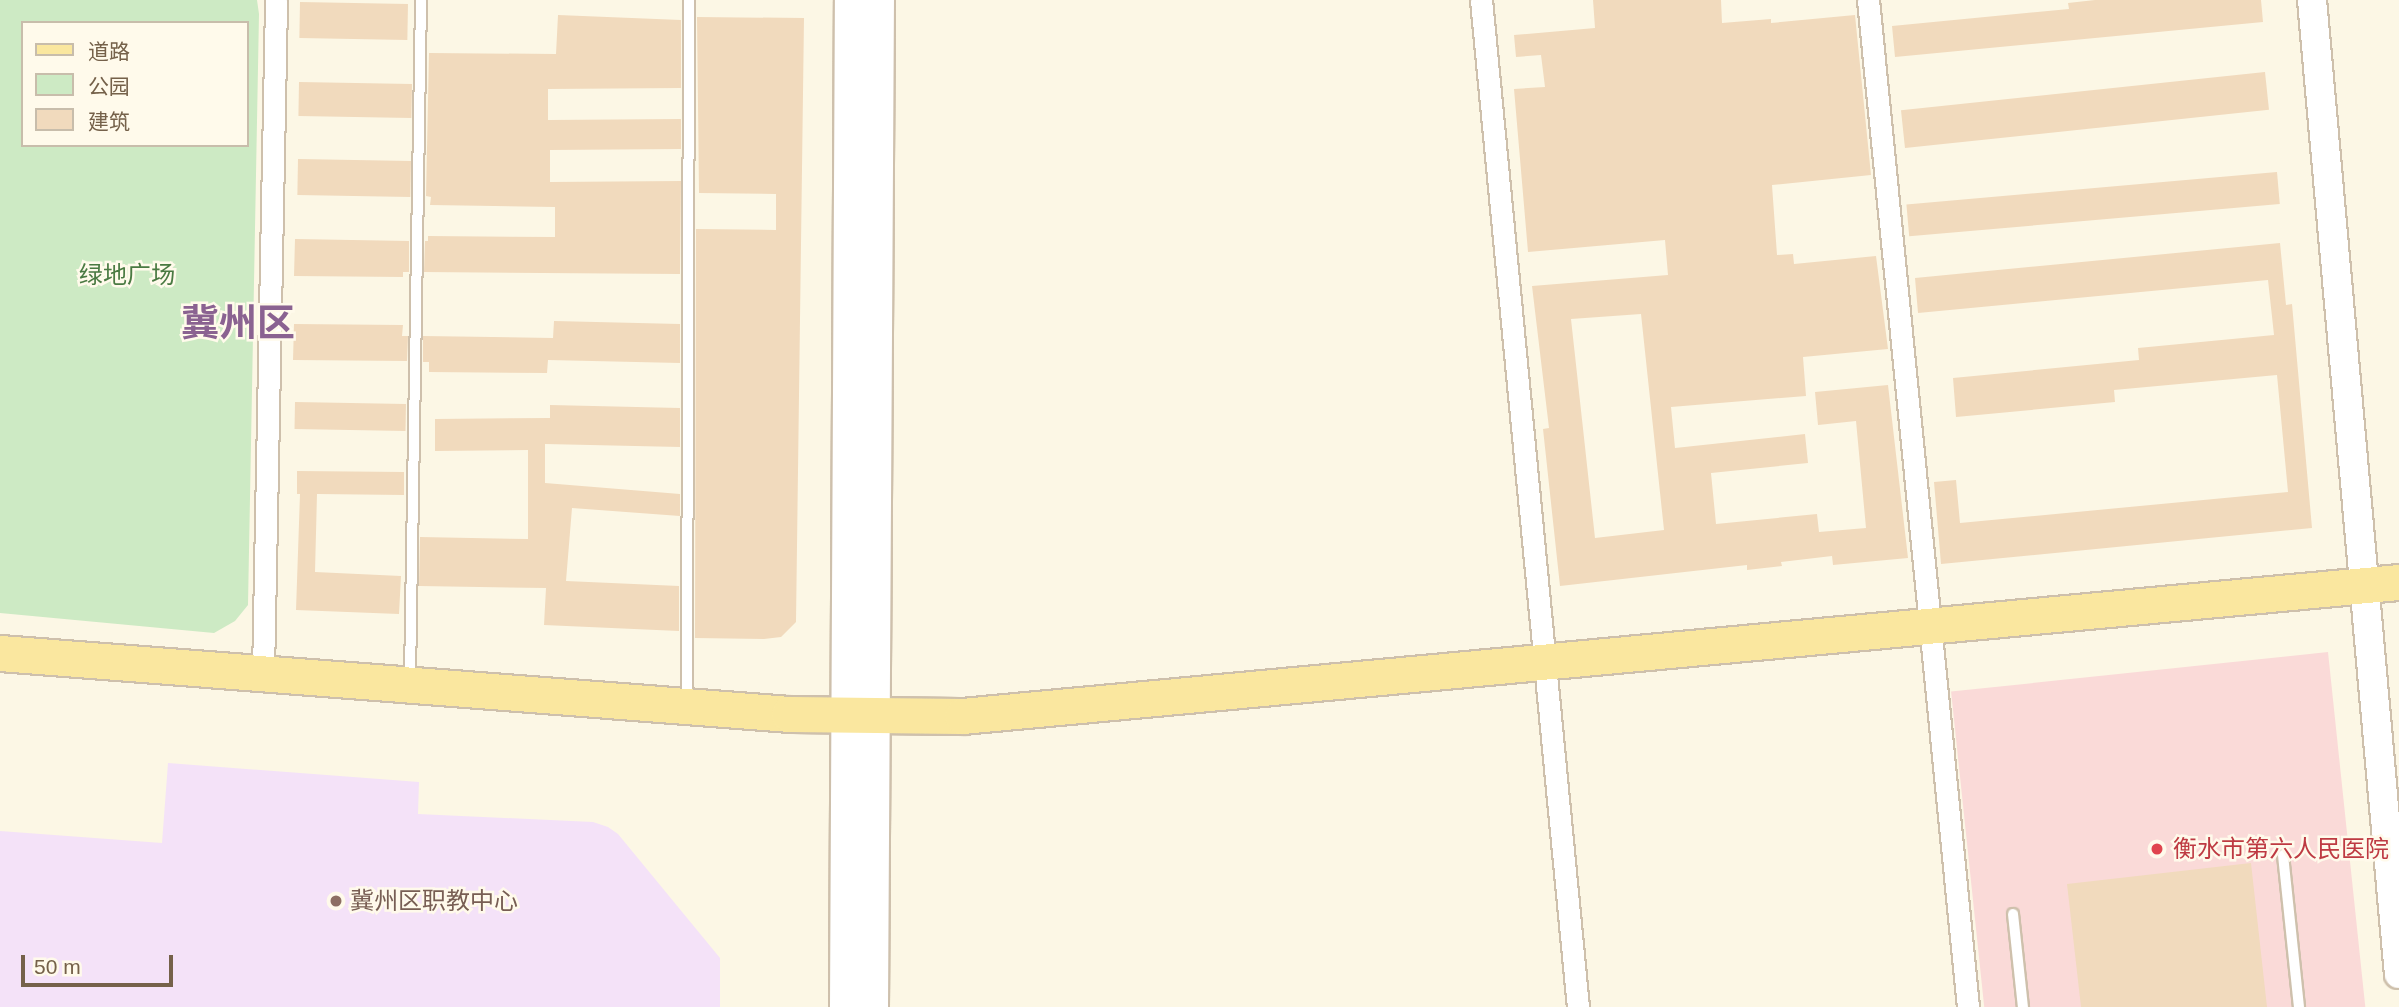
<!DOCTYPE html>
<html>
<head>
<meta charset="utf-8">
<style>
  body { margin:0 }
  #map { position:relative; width:2399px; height:1007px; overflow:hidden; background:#fcf7e5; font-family:Arial,"Noto Sans SC",sans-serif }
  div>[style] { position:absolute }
  .education>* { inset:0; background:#f4e2f8 }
  .medical>* { inset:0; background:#fadad8; transform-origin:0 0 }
  .green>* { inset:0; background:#cdeac4 }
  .building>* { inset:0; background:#f1dabd; transform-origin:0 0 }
  .roads { filter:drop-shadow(2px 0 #cec0ac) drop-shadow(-2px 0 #cec0ac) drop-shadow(0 2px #cec0ac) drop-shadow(0 -2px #cec0ac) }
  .service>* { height:10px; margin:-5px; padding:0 5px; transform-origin:5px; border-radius:5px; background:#fff }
  .minor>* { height:21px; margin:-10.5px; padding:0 10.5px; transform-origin:10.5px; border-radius:10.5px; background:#fff }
  .tertiary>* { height:28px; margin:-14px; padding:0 14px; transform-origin:14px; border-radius:14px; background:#fff }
  .secondary>* { height:32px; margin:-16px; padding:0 16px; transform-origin:16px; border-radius:16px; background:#fff }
  .primary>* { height:35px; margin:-17.5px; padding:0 17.5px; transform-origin:17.5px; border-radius:17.5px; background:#fae79f }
  .dots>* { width:19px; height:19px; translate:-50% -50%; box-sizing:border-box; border:4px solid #fffaeb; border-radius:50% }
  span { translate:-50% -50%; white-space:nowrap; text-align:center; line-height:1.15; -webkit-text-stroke:5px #fffaeb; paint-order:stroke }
  .park-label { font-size:24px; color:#4a7a42 }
  .health-label { font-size:24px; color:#be3a42 }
  .left { translate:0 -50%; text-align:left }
  .education-label { font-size:24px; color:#785e54 }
  .town-label { font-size:38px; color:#8a6291; font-weight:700 }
  .legend { position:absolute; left:21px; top:21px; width:228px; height:126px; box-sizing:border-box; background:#fffaeb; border:2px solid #c8bdab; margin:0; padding:9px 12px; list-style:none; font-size:21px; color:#75614a }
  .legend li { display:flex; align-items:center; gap:14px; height:35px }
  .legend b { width:35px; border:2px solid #c8bdab }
  .scale { position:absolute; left:21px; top:955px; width:152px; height:32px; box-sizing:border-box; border:4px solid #75614a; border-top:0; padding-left:9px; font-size:21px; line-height:24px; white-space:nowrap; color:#75614a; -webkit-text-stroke:5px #fffaeb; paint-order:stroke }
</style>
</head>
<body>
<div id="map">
  <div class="education">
    <i style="clip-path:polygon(168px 763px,419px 782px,418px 814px,593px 822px,608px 827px,618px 834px,720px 958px,720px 1007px,0 1007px,0 831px,162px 843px)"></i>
  </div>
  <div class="medical">
    <i style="left:2328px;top:652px;width:357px;height:379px;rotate:84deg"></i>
  </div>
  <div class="green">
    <i style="clip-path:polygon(evenodd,0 0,257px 0,259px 14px,248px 605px,235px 621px,214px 633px,0 613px,0 0,23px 23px,247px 23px,247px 145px,23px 145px,23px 23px)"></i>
  </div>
  <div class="building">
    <i style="clip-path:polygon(evenodd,1593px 0,1721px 0,1722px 23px,1771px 19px,1771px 23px,1855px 15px,1871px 175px,1772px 185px,1777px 255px,1793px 254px,1794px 264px,1876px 256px,1888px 349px,1803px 357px,1806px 396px,1671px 407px,1675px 448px,1805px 434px,1808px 463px,1711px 473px,1716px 524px,1817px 514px,1819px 532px,1866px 528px,1856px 421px,1818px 425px,1815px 392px,1888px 385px,1908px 558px,1833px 565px,1832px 556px,1781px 562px,1782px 566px,1747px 570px,1747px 565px,1560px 586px,1543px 429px,1549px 428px,1532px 286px,1668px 275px,1665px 240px,1528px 252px,1514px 89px,1545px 87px,1541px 55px,1516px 57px,1514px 35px,1595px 28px,1593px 0,1641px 314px,1664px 530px,1595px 538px,1571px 319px,1641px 314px)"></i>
    <i style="clip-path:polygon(2095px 0,2261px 0,2263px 22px,1895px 57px,1892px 26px,2069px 9px,2068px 3px)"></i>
    <i style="left:300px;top:2px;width:108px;height:36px;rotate:1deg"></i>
    <i style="clip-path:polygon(558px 15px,681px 20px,681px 88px,548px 89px,548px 120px,681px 119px,681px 149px,550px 150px,550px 182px,681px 181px,680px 274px,424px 272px,425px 241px,428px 241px,428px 236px,555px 237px,555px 207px,430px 205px,431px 197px,426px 196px,429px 53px,556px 54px)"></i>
    <i style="clip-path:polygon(697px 17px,804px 18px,796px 622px,781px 637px,764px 639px,695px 638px,696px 229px,776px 230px,776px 194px,699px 193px)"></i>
    <i style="left:2265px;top:72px;width:38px;height:366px;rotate:84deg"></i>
    <i style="left:299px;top:82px;width:113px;height:34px;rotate:1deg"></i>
    <i style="left:298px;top:159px;width:113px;height:36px;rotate:1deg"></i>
    <i style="left:2277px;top:172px;width:32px;height:372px;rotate:85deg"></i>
    <i style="clip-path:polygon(295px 239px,409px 241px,409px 272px,403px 272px,403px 277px,294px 276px)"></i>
    <i style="clip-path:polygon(2280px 243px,2286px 305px,2292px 304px,2312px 528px,1941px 564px,1934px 482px,1956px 480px,1960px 523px,2288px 492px,2277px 375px,2114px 390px,2115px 402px,1956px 417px,1953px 378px,2139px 360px,2138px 348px,2274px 335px,2268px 280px,1918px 313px,1915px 278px)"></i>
    <i style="clip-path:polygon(554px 321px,680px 324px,680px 363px,548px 360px,547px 373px,429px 372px,429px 362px,423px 362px,423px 336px,553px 338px)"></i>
    <i style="clip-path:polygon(294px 324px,403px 325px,402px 336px,408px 336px,407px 361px,293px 360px)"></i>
    <i style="left:295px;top:402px;width:111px;height:27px;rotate:1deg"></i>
    <i style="clip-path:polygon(550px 405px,680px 408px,680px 447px,545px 444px,545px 483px,680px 494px,680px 516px,572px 508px,566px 581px,679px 586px,679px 631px,544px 625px,546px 588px,419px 586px,420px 537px,528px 539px,528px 450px,435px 451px,435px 419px,550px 418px)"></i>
    <i style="clip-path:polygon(297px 471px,404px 472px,404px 495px,317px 494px,315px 572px,401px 576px,399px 614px,296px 610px,300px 494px,297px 494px)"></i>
    <i style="clip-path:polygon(2251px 863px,2267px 1007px,2081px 1007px,2067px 884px)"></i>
  </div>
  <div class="roads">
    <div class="service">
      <i style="left:410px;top:678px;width:678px;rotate:-89.07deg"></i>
      <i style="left:687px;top:703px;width:703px;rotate:-89.84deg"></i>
      <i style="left:2283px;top:855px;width:153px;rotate:84deg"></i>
      <i style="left:2013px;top:914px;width:94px;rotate:83.9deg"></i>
    </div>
    <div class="minor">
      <i style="left:1481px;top:0;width:1012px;rotate:84.5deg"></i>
      <i style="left:1868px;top:0;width:1012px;rotate:84.33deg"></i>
      <i style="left:263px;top:673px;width:673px;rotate:-88.89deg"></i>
    </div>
    <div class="tertiary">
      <i style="left:2312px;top:0;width:978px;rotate:84.9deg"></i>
    </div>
    <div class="secondary">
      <i style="left:846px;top:1007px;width:1007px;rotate:-89.72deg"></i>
      <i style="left:872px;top:1007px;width:1007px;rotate:-89.66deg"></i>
    </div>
    <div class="primary">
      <i style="left:0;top:653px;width:791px;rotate:4.42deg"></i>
      <i style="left:789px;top:714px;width:173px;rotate:0.7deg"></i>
      <i style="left:962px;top:716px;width:1443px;rotate:-5.33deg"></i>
    </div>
  </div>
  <div class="dots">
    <i style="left:2157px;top:849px;background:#e0444e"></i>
    <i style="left:336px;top:901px;background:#8d6e63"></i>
  </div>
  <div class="park-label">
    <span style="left:127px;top:275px">绿地广场</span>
  </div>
  <div class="health-label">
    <span class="left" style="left:2173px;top:849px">衡水市第六人民医院</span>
  </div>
  <div class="education-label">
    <span class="left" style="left:350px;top:901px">冀州区职教中心</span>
  </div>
  <div class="town-label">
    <span style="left:238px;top:324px">冀州区</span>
  </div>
  <ul class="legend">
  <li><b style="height:9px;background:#fae79f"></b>道路</li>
  <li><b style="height:19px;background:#cdeac4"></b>公园</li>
  <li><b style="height:19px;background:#f1dabd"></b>建筑</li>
  </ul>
  <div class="scale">50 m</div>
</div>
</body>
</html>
